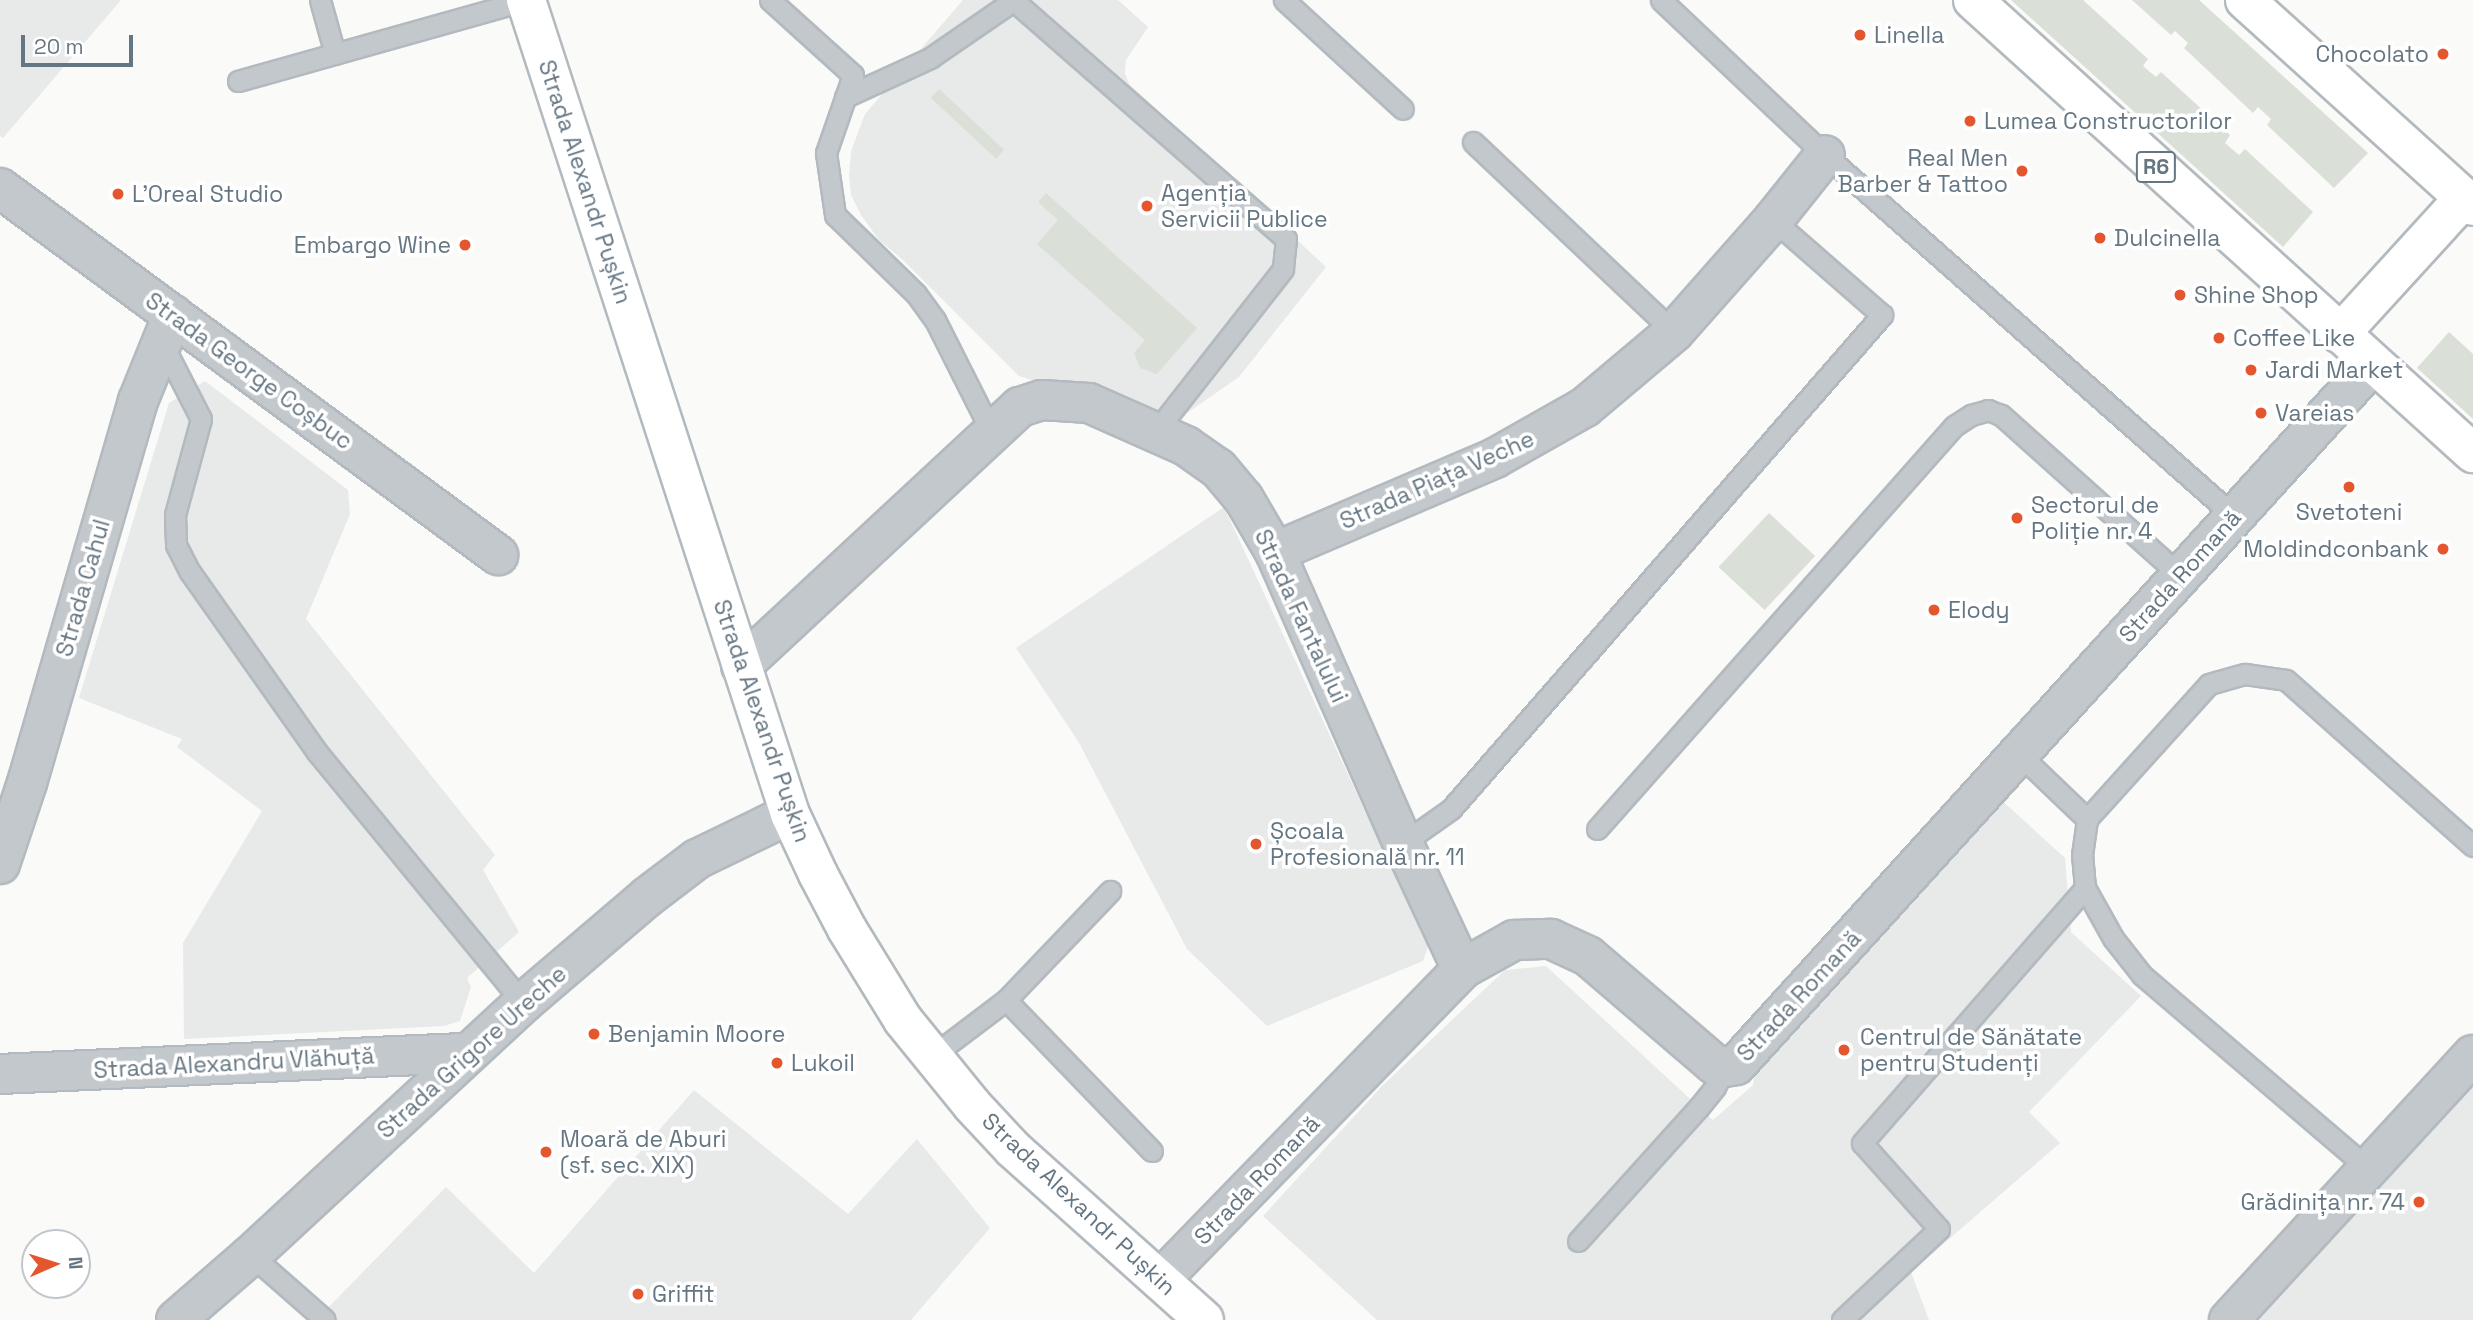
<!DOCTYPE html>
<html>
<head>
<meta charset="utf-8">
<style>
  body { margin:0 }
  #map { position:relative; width:2473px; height:1320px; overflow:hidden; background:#fafaf8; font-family:"Space Grotesk",sans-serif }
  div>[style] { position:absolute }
  .built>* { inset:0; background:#e8e9e9 }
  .green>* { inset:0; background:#dadfd7; transform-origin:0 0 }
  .roads { filter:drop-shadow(2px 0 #b3babf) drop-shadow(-2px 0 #b3babf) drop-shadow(0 2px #b3babf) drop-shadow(0 -2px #b3babf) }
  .service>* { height:19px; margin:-9.5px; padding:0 9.5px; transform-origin:9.5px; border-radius:9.5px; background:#c3c8cc }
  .minor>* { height:38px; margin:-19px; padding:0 19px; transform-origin:19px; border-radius:19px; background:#c3c8cc }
  .secondary>* { height:38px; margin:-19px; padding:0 19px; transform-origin:19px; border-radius:19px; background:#fff }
  .primary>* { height:38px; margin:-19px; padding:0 19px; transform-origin:19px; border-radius:19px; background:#fff }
  .dots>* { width:19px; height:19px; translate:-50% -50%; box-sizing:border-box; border:4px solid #fff; border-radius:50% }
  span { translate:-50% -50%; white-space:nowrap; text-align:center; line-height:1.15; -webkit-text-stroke:7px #fff; paint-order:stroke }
  .shield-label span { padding:2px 5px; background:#fff; border:2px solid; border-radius:5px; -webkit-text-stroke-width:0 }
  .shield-label { font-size:21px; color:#657683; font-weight:700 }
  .poi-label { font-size:23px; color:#657683 }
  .left { translate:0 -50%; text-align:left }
  .right { translate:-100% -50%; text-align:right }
  .street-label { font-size:23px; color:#657683 }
  .north { position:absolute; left:21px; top:1229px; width:70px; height:70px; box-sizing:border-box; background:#fff; border:2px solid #c1c8cd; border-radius:50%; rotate:87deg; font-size:19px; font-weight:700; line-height:28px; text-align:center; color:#657683 }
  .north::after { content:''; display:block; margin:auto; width:24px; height:32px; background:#e4572e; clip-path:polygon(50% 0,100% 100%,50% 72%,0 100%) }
  .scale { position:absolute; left:21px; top:35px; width:112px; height:32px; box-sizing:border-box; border:4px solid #657683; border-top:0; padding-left:9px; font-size:21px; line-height:24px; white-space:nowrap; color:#657683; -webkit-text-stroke:5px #fff; paint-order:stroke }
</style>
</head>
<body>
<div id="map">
  <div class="built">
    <i style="clip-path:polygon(0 0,121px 0,3px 138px,0 136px)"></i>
    <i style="clip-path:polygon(963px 0,1118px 0,1148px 27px,1126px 60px,1125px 73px,1129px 84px,1326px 267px,1239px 377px,1171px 424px,1019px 376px,903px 260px,879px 240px,861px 215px,851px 195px,849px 175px,851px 151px,865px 114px)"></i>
    <i style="clip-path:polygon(205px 381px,348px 490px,350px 514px,306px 619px,495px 855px,483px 870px,519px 932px,467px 978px,471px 987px,460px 1021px,444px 1026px,184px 1039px,183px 943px,262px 811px,177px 747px,182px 739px,79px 698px,169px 403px)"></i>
    <i style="clip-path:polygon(1224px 507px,1428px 947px,1423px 961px,1267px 1026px,1187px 949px,1078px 741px,1016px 648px)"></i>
    <i style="clip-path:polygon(1998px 797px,2065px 858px,2071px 932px,2141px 996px,2029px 1112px,2060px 1143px,1911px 1272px,1929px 1320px,1377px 1320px,1263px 1216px,1383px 1085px,1505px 970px,1546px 966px,1713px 1120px,1753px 1085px,1758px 1059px)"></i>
    <i style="clip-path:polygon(2473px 1083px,2473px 1320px,2255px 1320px)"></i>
    <i style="clip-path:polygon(694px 1090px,848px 1214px,917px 1139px,990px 1228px,911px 1320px,316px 1320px,446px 1187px,534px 1273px)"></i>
  </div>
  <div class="green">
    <i style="clip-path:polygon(2011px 0,2083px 0,2148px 59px,2143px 66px,2156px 77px,2161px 72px,2230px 135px,2225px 143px,2239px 155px,2245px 149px,2313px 212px,2283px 247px)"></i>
    <i style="clip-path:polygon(2132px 0,2199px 0,2368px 153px,2334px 188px,2267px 125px,2271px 119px,2258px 107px,2253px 113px,2184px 48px,2188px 43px,2175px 31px,2171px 35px)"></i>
    <i style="left:939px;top:89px;width:89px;height:12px;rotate:43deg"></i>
    <i style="clip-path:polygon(1046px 193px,1197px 328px,1157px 374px,1140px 368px,1134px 353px,1145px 340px,1037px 244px,1058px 220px,1038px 202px)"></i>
    <i style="clip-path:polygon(2449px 332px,2473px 354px,2473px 419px,2417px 368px)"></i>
    <i style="left:1769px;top:513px;width:63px;height:74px;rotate:43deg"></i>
  </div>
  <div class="roads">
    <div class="service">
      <i style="left:320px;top:0;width:56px;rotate:74.5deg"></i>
      <i style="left:770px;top:0;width:112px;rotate:42.1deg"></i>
      <i style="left:853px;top:75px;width:83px;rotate:109.1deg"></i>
      <i style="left:826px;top:153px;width:63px;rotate:81.7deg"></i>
      <i style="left:835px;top:215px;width:113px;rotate:44.3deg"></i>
      <i style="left:916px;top:294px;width:32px;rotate:54deg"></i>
      <i style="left:935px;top:320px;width:124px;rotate:63.2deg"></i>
      <i style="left:1013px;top:0;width:363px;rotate:41.2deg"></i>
      <i style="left:1286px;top:239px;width:30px;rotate:96deg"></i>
      <i style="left:1283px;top:269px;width:207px;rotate:128.1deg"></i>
      <i style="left:1284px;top:0;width:161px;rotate:42.5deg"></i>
      <i style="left:1661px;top:0;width:226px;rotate:43.4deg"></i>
      <i style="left:1825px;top:155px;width:546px;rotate:41.43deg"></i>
      <i style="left:238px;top:81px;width:299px;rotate:-15.7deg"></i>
      <i style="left:845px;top:97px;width:94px;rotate:-24.6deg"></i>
      <i style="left:930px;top:58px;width:102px;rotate:-34.6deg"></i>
      <i style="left:1473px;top:142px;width:277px;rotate:43.4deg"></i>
      <i style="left:162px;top:343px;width:85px;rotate:62.8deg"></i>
      <i style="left:201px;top:419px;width:99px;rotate:105.2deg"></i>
      <i style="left:175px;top:515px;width:30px;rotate:88deg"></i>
      <i style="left:176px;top:545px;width:30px;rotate:63deg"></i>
      <i style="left:190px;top:572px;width:220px;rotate:54.8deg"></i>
      <i style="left:317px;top:752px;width:325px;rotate:50.6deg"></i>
      <i style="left:2020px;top:755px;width:93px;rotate:43.7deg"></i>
      <i style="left:1597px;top:829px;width:538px;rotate:-48.46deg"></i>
      <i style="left:1954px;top:426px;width:20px;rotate:-33deg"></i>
      <i style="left:1971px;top:415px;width:18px;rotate:-16deg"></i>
      <i style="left:1988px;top:410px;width:14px;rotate:21deg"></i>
      <i style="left:2001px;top:415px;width:240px;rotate:41.8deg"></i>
      <i style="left:1403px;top:843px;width:59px;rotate:-35.3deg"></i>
      <i style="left:1451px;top:809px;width:656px;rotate:-48.9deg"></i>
      <i style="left:1882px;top:315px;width:145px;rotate:-138.9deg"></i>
      <i style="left:1006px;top:1000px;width:210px;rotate:46deg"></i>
      <i style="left:932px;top:1056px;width:93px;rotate:-37.1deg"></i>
      <i style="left:1006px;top:1000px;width:151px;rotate:-46.3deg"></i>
      <i style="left:2369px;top:1169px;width:299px;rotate:-139.5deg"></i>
      <i style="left:2142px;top:975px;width:47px;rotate:-128.1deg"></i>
      <i style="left:2113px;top:938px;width:57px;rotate:-119.2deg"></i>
      <i style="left:2085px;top:888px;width:33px;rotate:-95deg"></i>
      <i style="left:2082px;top:855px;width:36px;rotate:-82deg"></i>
      <i style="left:2087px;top:819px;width:182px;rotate:-47.9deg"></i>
      <i style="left:2209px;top:684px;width:37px;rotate:-16deg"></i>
      <i style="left:2245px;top:674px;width:41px;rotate:8.3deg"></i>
      <i style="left:2286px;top:680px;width:250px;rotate:41.6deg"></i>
      <i style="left:1578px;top:1241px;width:181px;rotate:-47.9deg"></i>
      <i style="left:1699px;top:1107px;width:26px;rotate:-51deg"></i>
      <i style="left:1715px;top:1087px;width:22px;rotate:-63deg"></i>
      <i style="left:251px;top:1255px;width:98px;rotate:41.3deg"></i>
      <i style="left:1842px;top:1320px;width:133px;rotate:-43.2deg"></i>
      <i style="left:1939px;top:1229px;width:115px;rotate:-131.8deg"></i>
      <i style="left:1862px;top:1143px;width:339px;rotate:-48.8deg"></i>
    </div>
    <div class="minor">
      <i style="left:0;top:188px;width:619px;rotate:36.39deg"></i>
      <i style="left:1275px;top:552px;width:239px;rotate:-23.1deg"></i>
      <i style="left:1495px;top:458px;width:103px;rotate:-29.5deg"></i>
      <i style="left:1585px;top:407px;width:116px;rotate:-40.1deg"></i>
      <i style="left:1674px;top:332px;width:149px;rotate:-48.5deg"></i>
      <i style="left:1773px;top:220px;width:83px;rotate:-51.3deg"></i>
      <i style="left:741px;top:666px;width:381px;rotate:-42.9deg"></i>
      <i style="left:1020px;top:407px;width:23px;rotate:-18deg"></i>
      <i style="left:1042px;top:400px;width:47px;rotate:3.7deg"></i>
      <i style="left:1089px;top:403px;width:106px;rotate:23.9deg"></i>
      <i style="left:1186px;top:446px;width:39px;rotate:35deg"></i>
      <i style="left:1218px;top:468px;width:40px;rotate:50deg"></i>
      <i style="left:1244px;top:499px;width:61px;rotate:59.7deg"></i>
      <i style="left:1275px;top:552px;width:318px;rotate:66.3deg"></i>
      <i style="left:1403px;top:843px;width:139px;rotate:64.9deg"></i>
      <i style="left:0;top:864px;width:85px;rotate:-71.6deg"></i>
      <i style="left:27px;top:783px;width:398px;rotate:-73.8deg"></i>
      <i style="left:138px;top:401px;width:93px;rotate:-67.9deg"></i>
      <i style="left:0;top:1074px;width:468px;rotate:-2.6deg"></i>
      <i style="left:1160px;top:1280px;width:434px;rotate:-45.8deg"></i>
      <i style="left:1462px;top:969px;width:60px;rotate:-29.1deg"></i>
      <i style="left:1514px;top:940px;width:37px;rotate:-2deg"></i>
      <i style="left:1551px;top:939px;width:41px;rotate:24.7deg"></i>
      <i style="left:1588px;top:956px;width:166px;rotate:40.6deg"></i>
      <i style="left:1714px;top:1064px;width:11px;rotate:15deg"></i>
      <i style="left:1725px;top:1067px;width:11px;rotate:-10deg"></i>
      <i style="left:1736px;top:1065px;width:947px;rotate:-47.74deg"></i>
      <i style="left:176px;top:1320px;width:99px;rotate:-40.9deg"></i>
      <i style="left:251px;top:1255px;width:371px;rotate:-42.8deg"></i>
      <i style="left:523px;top:1003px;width:163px;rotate:-40.5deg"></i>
      <i style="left:647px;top:897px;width:63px;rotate:-37.2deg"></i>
      <i style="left:697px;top:859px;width:103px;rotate:-25.8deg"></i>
      <i style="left:2229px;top:1320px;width:360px;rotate:-47.4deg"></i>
    </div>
    <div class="secondary">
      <i style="left:526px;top:0;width:856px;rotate:72.03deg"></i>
      <i style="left:790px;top:814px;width:66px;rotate:65deg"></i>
      <i style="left:818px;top:874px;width:62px;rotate:62.2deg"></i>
      <i style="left:847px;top:929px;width:107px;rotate:58.4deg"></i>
      <i style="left:903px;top:1020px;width:109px;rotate:50.9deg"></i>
      <i style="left:972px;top:1105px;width:60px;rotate:47deg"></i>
      <i style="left:1013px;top:1149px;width:256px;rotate:41.8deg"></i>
    </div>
    <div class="primary">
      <i style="left:1973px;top:0;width:675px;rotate:42.18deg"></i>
      <i style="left:2245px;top:0;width:307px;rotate:42.1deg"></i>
      <i style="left:2340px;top:334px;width:184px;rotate:-47.6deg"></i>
    </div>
  </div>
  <div class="dots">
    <i style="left:1860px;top:35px;background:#e4572e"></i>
    <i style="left:2443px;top:54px;background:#e4572e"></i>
    <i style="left:1970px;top:121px;background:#e4572e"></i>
    <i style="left:2022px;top:171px;background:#e4572e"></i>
    <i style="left:118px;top:194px;background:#e4572e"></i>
    <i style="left:1147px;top:206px;background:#e4572e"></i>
    <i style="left:2100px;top:238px;background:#e4572e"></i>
    <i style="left:465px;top:245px;background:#e4572e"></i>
    <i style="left:2180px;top:295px;background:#e4572e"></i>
    <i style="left:2219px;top:338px;background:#e4572e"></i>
    <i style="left:2251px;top:370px;background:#e4572e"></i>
    <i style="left:2261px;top:413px;background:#e4572e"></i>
    <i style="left:2349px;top:487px;background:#e4572e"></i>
    <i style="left:2017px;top:518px;background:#e4572e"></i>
    <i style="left:2443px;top:549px;background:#e4572e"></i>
    <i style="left:1934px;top:610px;background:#e4572e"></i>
    <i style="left:1256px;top:844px;background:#e4572e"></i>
    <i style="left:594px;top:1034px;background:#e4572e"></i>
    <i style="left:1844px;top:1050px;background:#e4572e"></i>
    <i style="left:777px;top:1063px;background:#e4572e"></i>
    <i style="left:546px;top:1152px;background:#e4572e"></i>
    <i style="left:2419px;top:1202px;background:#e4572e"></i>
    <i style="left:638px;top:1294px;background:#e4572e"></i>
  </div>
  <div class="shield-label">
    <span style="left:2156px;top:167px">R6</span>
  </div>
  <div class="poi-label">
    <span class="left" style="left:1874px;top:35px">Linella</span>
    <span class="right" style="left:2429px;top:54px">Chocolato</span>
    <span class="left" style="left:1984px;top:121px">Lumea Constructorilor</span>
    <span class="right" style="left:2008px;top:171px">Real Men<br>Barber &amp; Tattoo</span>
    <span class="left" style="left:1161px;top:206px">Agenția<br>Servicii Publice</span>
    <span class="left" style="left:132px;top:194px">L'Oreal Studio</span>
    <span class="left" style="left:2114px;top:238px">Dulcinella</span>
    <span class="right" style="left:451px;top:245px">Embargo Wine</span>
    <span class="left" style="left:2194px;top:295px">Shine Shop</span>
    <span class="left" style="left:2233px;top:338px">Coffee Like</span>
    <span class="left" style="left:2265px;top:370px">Jardi Market</span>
    <span class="left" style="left:2275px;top:413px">Vareias</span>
    <span class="left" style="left:2031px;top:518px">Sectorul de<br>Poliție nr. 4</span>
    <span style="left:2349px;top:512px">Svetoteni</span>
    <span class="right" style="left:2429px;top:549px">Moldindconbank</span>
    <span class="left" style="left:1948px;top:610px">Elody</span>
    <span class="left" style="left:1270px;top:844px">Școala<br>Profesională nr. 11</span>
    <span class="left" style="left:608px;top:1034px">Benjamin Moore</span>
    <span class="left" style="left:1860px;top:1050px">Centrul de Sănătate<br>pentru Studenți</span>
    <span class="left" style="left:791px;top:1063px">Lukoil</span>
    <span class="left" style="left:560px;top:1152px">Moară de Aburi<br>(sf. sec. XIX)</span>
    <span class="right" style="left:2405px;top:1202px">Grădinița nr. 74</span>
    <span class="left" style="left:652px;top:1294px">Griffit</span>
  </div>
  <div class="street-label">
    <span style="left:585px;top:182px;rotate:72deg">Strada Alexandr Pușkin</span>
    <span style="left:249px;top:371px;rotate:36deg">Strada George Coșbuc</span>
    <span style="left:1437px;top:480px;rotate:-24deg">Strada Piața Veche</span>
    <span style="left:2180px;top:576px;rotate:-48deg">Strada Romană</span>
    <span style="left:83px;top:588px;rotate:-74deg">Strada Cahul</span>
    <span style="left:1301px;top:616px;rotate:65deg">Strada Fantalului</span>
    <span style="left:762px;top:721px;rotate:71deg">Strada Alexandr Pușkin</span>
    <span style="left:1799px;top:996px;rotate:-47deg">Strada Romană</span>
    <span style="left:472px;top:1052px;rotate:-42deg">Strada Grigore Ureche</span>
    <span style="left:234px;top:1063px;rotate:-3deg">Strada Alexandru Vlăhuță</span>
    <span style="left:1257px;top:1180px;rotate:-46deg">Strada Romană</span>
    <span style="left:1079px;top:1204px;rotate:43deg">Strada Alexandr Pușkin</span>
  </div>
  <div class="north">N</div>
  <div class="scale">20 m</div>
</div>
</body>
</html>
